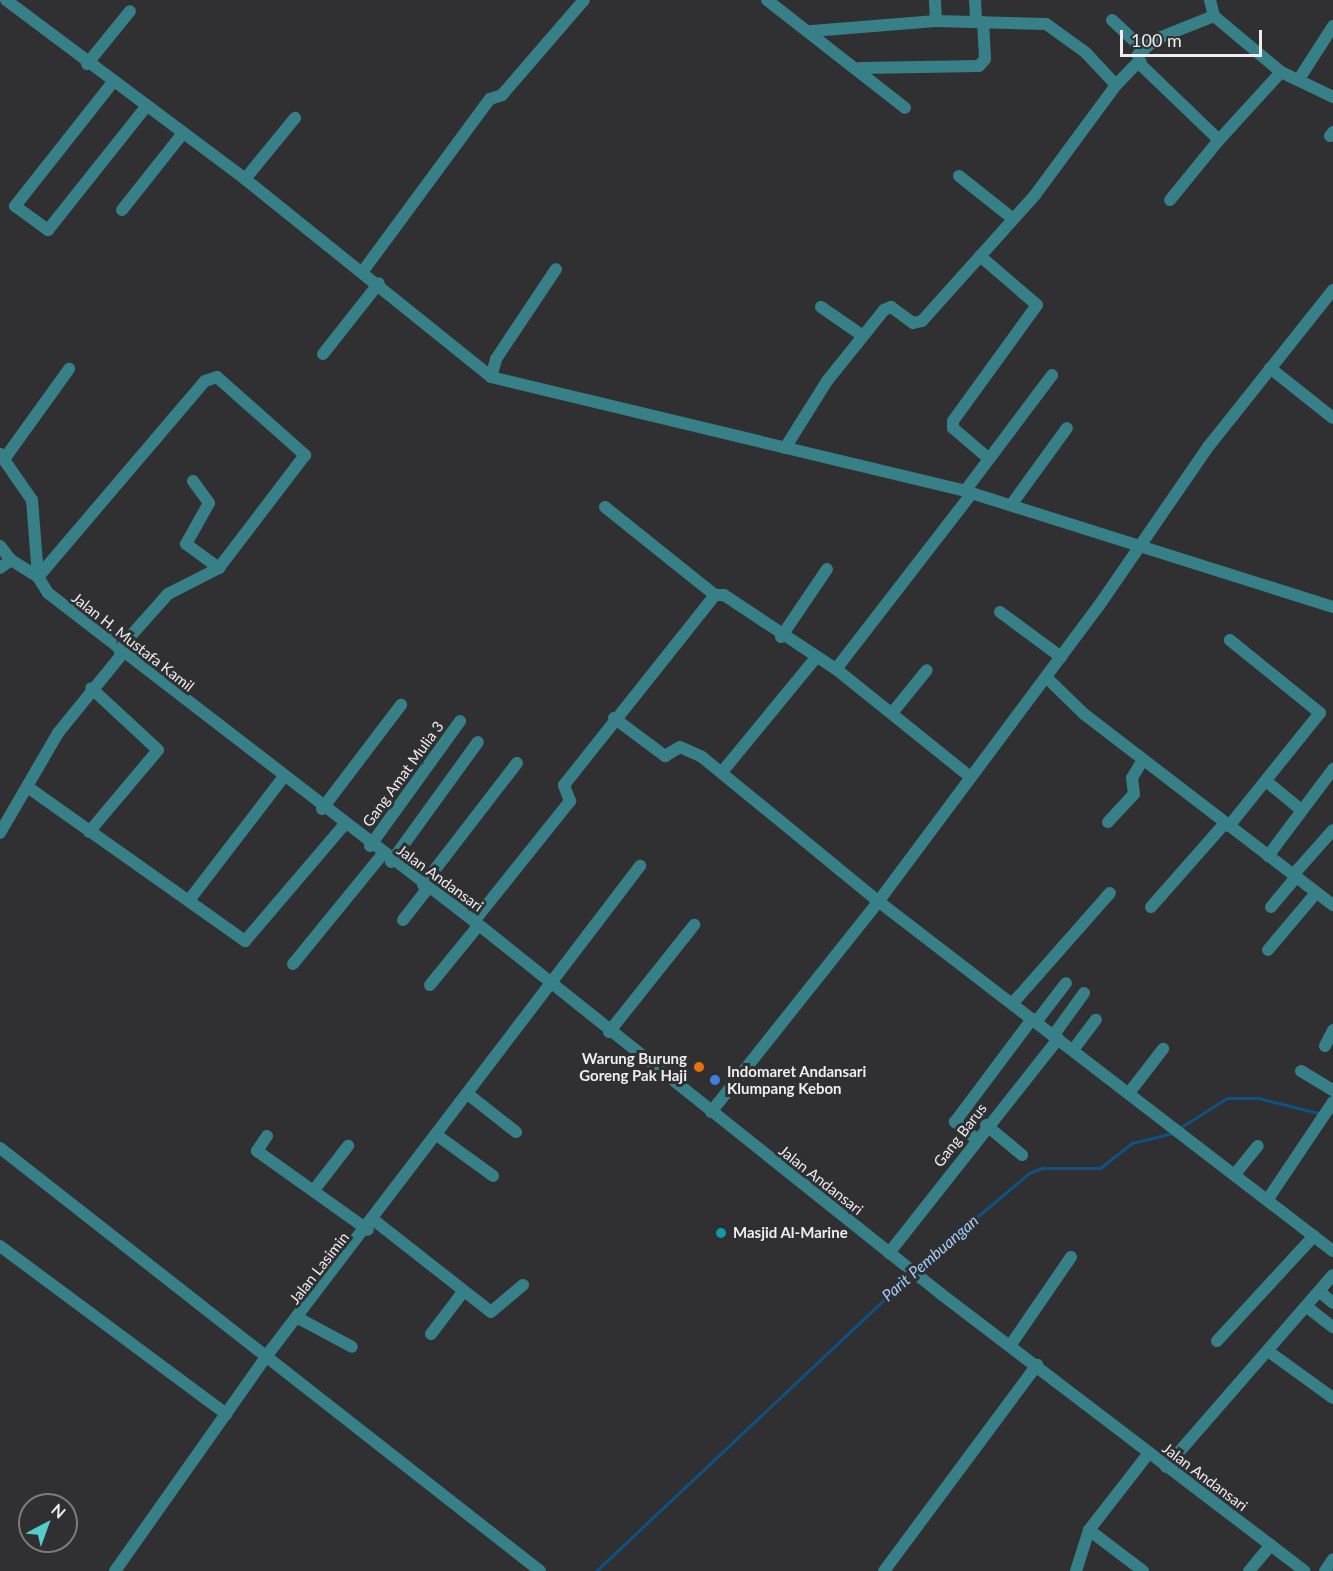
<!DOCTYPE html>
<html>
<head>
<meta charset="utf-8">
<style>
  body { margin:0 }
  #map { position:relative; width:1333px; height:1571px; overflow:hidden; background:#302f31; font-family:Lato,sans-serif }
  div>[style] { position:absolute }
  .stream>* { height:3px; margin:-1.5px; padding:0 1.5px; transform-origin:1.5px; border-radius:1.5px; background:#0f5182 }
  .minor>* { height:12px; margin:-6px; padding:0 6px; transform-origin:6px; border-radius:6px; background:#378087 }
  .dots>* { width:16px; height:16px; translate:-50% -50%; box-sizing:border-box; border:3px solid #302f31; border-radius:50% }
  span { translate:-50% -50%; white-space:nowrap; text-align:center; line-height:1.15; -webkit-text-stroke:6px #302f31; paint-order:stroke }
  .street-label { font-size:15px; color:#eeedef }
  .poi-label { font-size:15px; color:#eeedef; font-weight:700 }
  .right { translate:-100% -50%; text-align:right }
  .left { translate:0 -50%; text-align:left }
  .water-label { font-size:16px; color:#9fcefa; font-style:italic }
  .north { position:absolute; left:18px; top:1493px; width:60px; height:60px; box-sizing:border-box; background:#302f31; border:2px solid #7c7b7d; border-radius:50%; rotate:41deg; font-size:16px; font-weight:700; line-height:24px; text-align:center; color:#eeedef }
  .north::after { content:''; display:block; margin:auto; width:21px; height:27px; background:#54cdc9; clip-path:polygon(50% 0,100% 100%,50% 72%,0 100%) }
  .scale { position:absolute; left:1120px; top:30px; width:142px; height:27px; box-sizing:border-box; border:3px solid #eeedef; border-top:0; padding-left:8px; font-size:18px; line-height:21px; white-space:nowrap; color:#eeedef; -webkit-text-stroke:4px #302f31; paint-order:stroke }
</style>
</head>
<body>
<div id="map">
  <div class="stream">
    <i style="left:1178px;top:1129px;width:58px;rotate:-32.3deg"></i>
    <i style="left:1227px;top:1098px;width:31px"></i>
    <i style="left:1258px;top:1098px;width:66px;rotate:14deg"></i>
    <i style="left:915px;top:1269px;width:149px;rotate:-40.1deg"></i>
    <i style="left:1029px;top:1173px;width:14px;rotate:-21deg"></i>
    <i style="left:1042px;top:1168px;width:58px"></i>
    <i style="left:1100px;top:1168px;width:41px;rotate:-38deg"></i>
    <i style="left:1132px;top:1143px;width:42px;rotate:-13.7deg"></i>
    <i style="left:596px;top:1571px;width:433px;rotate:-43.3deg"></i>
  </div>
  <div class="minor">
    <i style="left:6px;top:0;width:299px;rotate:36.8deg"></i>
    <i style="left:245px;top:179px;width:316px;rotate:38.8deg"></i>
    <i style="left:491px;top:377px;width:488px;rotate:13.5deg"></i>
    <i style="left:965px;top:491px;width:386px;rotate:17.5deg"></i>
    <i style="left:767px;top:0;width:175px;rotate:38deg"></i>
    <i style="left:975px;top:0;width:22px;rotate:87deg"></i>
    <i style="left:1210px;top:0;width:16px;rotate:76deg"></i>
    <i style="left:1214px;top:16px;width:87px;rotate:39.9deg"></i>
    <i style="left:1281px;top:72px;width:58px;rotate:25.7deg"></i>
    <i style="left:1112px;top:20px;width:42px;rotate:43.1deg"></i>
    <i style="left:812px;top:31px;width:124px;rotate:-4.6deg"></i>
    <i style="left:87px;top:64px;width:68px;rotate:-50.9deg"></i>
    <i style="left:860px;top:68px;width:119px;rotate:-1deg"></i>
    <i style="left:979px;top:66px;width:9px;rotate:-49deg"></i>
    <i style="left:985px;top:59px;width:37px;rotate:-93deg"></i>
    <i style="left:1299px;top:79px;width:63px;rotate:-57.3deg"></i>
    <i style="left:113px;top:82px;width:158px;rotate:128.3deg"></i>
    <i style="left:15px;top:206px;width:41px;rotate:36deg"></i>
    <i style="left:48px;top:230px;width:157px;rotate:-51.5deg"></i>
    <i style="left:1116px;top:85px;width:32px;rotate:-46deg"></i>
    <i style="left:1330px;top:136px;width:5px;rotate:-53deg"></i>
    <i style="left:1219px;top:140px;width:92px;rotate:-47.6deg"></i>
    <i style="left:959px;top:176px;width:68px;rotate:38.4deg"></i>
    <i style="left:245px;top:179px;width:79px;rotate:-50.7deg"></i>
    <i style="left:1170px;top:200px;width:77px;rotate:-50.8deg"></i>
    <i style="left:1219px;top:140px;width:107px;rotate:-136.1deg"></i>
    <i style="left:1142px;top:66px;width:12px;rotate:-110deg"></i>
    <i style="left:1138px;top:55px;width:24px;rotate:-42deg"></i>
    <i style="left:1156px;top:39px;width:62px;rotate:-21.6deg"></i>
    <i style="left:122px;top:210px;width:98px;rotate:-51.6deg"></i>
    <i style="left:980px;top:256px;width:75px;rotate:40.7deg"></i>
    <i style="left:1037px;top:305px;width:143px;rotate:125.9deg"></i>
    <i style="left:953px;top:421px;width:7px;rotate:90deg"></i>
    <i style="left:953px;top:428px;width:46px;rotate:40.6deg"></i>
    <i style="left:363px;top:271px;width:214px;rotate:-53.6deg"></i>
    <i style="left:490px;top:99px;width:13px;rotate:-18deg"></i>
    <i style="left:502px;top:95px;width:125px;rotate:-49.2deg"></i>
    <i style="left:821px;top:307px;width:51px;rotate:34.6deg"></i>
    <i style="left:323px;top:354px;width:90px;rotate:-51.7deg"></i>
    <i style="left:1270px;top:368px;width:80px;rotate:38.4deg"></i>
    <i style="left:491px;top:377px;width:19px;rotate:-74deg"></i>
    <i style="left:496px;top:359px;width:108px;rotate:-56.3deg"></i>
    <i style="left:785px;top:448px;width:79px;rotate:-57.9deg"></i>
    <i style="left:827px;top:381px;width:91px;rotate:-51.2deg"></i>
    <i style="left:884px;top:310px;width:8px;rotate:-23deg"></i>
    <i style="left:891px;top:307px;width:27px;rotate:36deg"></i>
    <i style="left:913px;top:323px;width:9px;rotate:-13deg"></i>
    <i style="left:922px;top:321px;width:169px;rotate:-48.1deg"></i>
    <i style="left:1035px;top:195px;width:137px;rotate:-53.6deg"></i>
    <i style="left:1116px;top:85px;width:45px;rotate:-133.2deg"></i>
    <i style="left:1085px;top:52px;width:48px;rotate:-144.3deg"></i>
    <i style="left:1046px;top:24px;width:110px;rotate:-178.4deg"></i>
    <i style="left:936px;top:21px;width:21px;rotate:-93deg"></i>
    <i style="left:0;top:454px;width:56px;rotate:55.2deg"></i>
    <i style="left:32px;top:500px;width:77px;rotate:85.5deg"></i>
    <i style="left:38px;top:577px;width:19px;rotate:58deg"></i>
    <i style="left:48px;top:593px;width:538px;rotate:37.59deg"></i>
    <i style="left:474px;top:921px;width:598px;rotate:38.61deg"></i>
    <i style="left:941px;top:1294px;width:457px;rotate:37.3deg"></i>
    <i style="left:5px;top:458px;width:110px;rotate:-54.3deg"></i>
    <i style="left:193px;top:481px;width:27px;rotate:54deg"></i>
    <i style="left:209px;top:503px;width:47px;rotate:119.3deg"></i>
    <i style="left:186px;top:544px;width:41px;rotate:36deg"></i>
    <i style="left:965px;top:491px;width:145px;rotate:-53.1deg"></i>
    <i style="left:1011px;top:505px;width:95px;rotate:-54deg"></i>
    <i style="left:605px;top:507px;width:141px;rotate:38.7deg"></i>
    <i style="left:0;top:546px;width:18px;rotate:52deg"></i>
    <i style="left:0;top:568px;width:14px;rotate:-36deg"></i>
    <i style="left:11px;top:560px;width:32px;rotate:32deg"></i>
    <i style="left:38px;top:577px;width:257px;rotate:-49.6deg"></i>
    <i style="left:205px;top:381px;width:13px;rotate:-18deg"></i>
    <i style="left:217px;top:377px;width:118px;rotate:41.6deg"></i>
    <i style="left:305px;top:455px;width:142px;rotate:127.3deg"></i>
    <i style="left:219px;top:568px;width:57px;rotate:153deg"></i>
    <i style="left:168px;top:594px;width:74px;rotate:131.7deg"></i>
    <i style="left:1000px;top:612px;width:76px;rotate:36.4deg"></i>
    <i style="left:781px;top:637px;width:82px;rotate:-55.9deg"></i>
    <i style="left:836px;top:669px;width:222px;rotate:-52.3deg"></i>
    <i style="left:1046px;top:677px;width:53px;rotate:44.2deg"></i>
    <i style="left:1084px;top:714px;width:314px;rotate:37.5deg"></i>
    <i style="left:892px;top:713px;width:55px;rotate:-50.9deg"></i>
    <i style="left:614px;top:718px;width:64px;rotate:36.7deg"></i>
    <i style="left:665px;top:756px;width:17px;rotate:-31deg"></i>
    <i style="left:680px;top:747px;width:24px;rotate:24deg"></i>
    <i style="left:702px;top:757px;width:227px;rotate:39.3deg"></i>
    <i style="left:878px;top:901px;width:574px;rotate:37.57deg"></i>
    <i style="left:722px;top:772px;width:145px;rotate:-50.6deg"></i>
    <i style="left:1266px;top:781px;width:44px;rotate:39.5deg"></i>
    <i style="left:29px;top:788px;width:265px;rotate:35.3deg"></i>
    <i style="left:245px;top:941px;width:153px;rotate:-49.5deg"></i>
    <i style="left:322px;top:809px;width:131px;rotate:-52.8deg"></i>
    <i style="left:1108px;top:822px;width:38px;rotate:-47deg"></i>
    <i style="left:1134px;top:794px;width:16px;rotate:-97deg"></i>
    <i style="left:1132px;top:778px;width:21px;rotate:-59deg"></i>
    <i style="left:1229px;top:826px;width:145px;rotate:-51.2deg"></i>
    <i style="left:1320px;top:713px;width:116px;rotate:-141deg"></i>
    <i style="left:89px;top:832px;width:107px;rotate:-49.9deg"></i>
    <i style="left:158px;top:750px;width:91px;rotate:-137.2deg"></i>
    <i style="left:0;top:833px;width:116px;rotate:-59.9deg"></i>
    <i style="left:58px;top:733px;width:103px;rotate:-50.9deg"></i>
    <i style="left:370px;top:846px;width:154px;rotate:-54.2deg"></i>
    <i style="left:1268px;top:856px;width:109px;rotate:-53.2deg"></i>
    <i style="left:391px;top:862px;width:148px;rotate:-54.1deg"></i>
    <i style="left:1293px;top:875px;width:60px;rotate:-48.4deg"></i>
    <i style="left:423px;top:885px;width:154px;rotate:-52.4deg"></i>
    <i style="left:190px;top:899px;width:153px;rotate:-52.5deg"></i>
    <i style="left:1151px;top:907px;width:112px;rotate:-48.6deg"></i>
    <i style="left:1271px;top:907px;width:38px;rotate:-50deg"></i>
    <i style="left:403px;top:920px;width:41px;rotate:-52deg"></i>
    <i style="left:474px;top:921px;width:154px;rotate:-51.3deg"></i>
    <i style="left:570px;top:801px;width:17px;rotate:-111deg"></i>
    <i style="left:564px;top:785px;width:243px;rotate:-51.5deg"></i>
    <i style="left:715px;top:595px;width:9px"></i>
    <i style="left:724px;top:595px;width:134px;rotate:33.5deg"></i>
    <i style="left:836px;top:669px;width:171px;rotate:38.8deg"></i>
    <i style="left:1268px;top:950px;width:75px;rotate:-49.9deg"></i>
    <i style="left:293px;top:964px;width:141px;rotate:-50.8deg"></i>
    <i style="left:430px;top:985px;width:77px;rotate:-50.8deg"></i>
    <i style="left:1012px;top:1004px;width:148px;rotate:-48.6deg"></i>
    <i style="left:1036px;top:1022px;width:49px;rotate:-52.4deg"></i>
    <i style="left:609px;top:1032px;width:137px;rotate:-51.5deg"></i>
    <i style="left:1053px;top:1036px;width:53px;rotate:-54.2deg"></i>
    <i style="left:1325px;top:1046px;width:18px;rotate:-63deg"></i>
    <i style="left:1073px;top:1050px;width:38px;rotate:-53deg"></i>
    <i style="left:1301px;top:1071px;width:37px;rotate:31deg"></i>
    <i style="left:1129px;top:1093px;width:56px;rotate:-52.3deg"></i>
    <i style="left:469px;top:1095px;width:60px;rotate:38.2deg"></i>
    <i style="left:711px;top:1112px;width:263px;rotate:-51.5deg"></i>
    <i style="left:875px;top:906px;width:373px;rotate:-53.3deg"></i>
    <i style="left:1098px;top:607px;width:194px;rotate:-55.5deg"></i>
    <i style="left:1208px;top:447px;width:201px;rotate:-51.5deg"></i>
    <i style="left:986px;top:1125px;width:47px;rotate:39.8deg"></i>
    <i style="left:267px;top:1136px;width:18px;rotate:124deg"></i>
    <i style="left:257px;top:1151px;width:136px;rotate:35.4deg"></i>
    <i style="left:438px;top:1136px;width:68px;rotate:36deg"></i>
    <i style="left:975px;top:1138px;width:26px;rotate:-141deg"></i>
    <i style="left:955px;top:1122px;width:129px;rotate:-53.2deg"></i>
    <i style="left:0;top:1148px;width:686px;rotate:38.07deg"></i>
    <i style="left:1235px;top:1174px;width:36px;rotate:-51deg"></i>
    <i style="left:314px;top:1190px;width:56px;rotate:-52.3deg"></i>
    <i style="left:1268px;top:1199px;width:117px;rotate:-56.2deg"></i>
    <i style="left:375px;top:1221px;width:147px;rotate:38.1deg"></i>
    <i style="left:491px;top:1312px;width:42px;rotate:-40.2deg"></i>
    <i style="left:0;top:1246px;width:282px;rotate:36.6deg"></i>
    <i style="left:889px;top:1253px;width:273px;rotate:-51.7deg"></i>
    <i style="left:1320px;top:1292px;width:17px;rotate:40deg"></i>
    <i style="left:1307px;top:1307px;width:33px;rotate:38deg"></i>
    <i style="left:298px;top:1318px;width:61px;rotate:28.2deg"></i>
    <i style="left:431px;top:1334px;width:53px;rotate:-52.7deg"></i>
    <i style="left:1217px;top:1341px;width:143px;rotate:-47.3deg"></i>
    <i style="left:1010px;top:1346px;width:108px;rotate:-55.6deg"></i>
    <i style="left:1268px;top:1351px;width:80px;rotate:35.9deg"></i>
    <i style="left:1166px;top:1467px;width:254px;rotate:-49deg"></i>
    <i style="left:1089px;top:1530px;width:68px;rotate:37.2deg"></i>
    <i style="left:115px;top:1571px;width:266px;rotate:-54.8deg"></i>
    <i style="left:268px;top:1354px;width:614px;rotate:-52.68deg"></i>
    <i style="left:884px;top:1571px;width:257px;rotate:-53.4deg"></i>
    <i style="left:1076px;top:1571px;width:43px;rotate:-72.4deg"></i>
    <i style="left:1089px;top:1530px;width:98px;rotate:-52.1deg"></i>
    <i style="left:1249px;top:1571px;width:34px;rotate:-50deg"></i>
    <i style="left:1325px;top:1571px;width:14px;rotate:-56deg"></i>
  </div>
  <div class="dots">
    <i style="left:699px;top:1067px;background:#e8710a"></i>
    <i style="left:715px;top:1080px;background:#3f7fe0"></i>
    <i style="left:721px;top:1233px;background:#0f9aa8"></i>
  </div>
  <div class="street-label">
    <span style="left:133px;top:642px;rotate:38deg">Jalan H. Mustafa Kamil</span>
    <span style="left:403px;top:774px;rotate:-54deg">Gang Amat Mulia 3</span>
    <span style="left:440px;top:878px;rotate:36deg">Jalan Andansari</span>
    <span style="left:960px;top:1135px;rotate:-52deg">Gang Barus</span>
    <span style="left:821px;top:1180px;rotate:38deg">Jalan Andansari</span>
    <span style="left:319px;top:1268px;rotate:-52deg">Jalan Lasimin</span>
    <span style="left:1205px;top:1477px;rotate:37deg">Jalan Andansari</span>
  </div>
  <div class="poi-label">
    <span class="right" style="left:687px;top:1067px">Warung Burung<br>Goreng Pak Haji</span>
    <span class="left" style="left:727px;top:1080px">Indomaret Andansari<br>Klumpang Kebon</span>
    <span class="left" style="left:733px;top:1233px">Masjid Al-Marine</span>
  </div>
  <div class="water-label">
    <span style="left:930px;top:1258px;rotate:-41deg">Parit Pembuangan</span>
  </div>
  <div class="north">N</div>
  <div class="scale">100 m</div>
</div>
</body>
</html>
